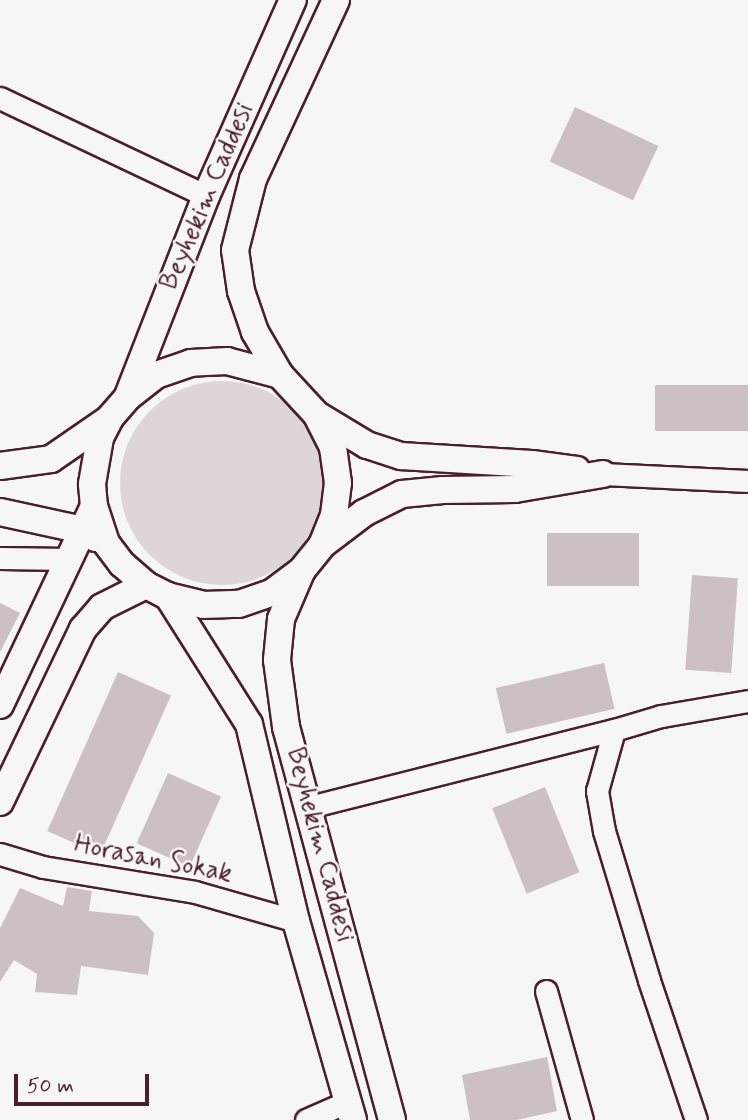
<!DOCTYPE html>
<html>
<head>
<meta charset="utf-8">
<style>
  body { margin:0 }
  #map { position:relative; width:748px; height:1120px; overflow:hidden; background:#f6f6f2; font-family:Mynerve,sans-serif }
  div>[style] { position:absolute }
  .green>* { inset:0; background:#ddd6d5 }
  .round { border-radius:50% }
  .building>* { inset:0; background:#ccc1c0; transform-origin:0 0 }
  .roads { filter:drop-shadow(2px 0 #4a1f2b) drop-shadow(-2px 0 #4a1f2b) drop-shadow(0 2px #4a1f2b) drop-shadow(0 -2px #4a1f2b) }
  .minor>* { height:21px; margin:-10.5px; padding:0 10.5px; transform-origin:10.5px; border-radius:10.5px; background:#f6f6f2 }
  .major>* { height:26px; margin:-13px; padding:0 13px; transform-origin:13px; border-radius:13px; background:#f6f6f2 }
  span { translate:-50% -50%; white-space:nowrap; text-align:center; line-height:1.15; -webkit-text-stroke:5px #f6f6f2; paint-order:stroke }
  .street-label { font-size:26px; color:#4a1f2b }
  .scale { position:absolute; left:14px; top:1074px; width:135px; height:32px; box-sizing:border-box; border:4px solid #4a1f2b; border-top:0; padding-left:9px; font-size:21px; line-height:24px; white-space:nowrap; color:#4a1f2b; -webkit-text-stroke:5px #f6f6f2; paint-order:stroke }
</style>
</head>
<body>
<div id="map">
  <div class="green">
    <i class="round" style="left:120px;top:381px;width:204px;height:204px"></i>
  </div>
  <div class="building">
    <i style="left:575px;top:107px;width:92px;height:60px;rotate:25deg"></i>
    <i style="left:748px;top:385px;width:46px;height:93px;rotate:90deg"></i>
    <i style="left:547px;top:533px;width:92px;height:53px"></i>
    <i style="left:692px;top:575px;width:46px;height:95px;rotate:4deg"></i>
    <i style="clip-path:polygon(0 603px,20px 613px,0 652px)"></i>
    <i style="left:604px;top:663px;width:47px;height:111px;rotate:77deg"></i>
    <i style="left:118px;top:672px;width:58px;height:174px;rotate:24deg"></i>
    <i style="left:168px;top:773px;width:58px;height:77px;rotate:24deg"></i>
    <i style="left:545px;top:787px;width:92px;height:57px;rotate:68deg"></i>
    <i style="clip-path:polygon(67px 887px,92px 891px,89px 911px,138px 916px,154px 933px,148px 975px,81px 966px,77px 995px,35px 992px,37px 974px,14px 960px,0 982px,0 928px,20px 888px,63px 906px)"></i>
    <i style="clip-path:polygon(547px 1057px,557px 1111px,517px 1120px,470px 1120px,462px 1075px)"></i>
  </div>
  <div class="roads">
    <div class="minor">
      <i style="left:0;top:98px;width:228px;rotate:25.4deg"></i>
      <i style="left:603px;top:474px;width:145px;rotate:2.8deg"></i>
      <i style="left:0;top:558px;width:69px;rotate:0.8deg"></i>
      <i style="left:309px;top:807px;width:315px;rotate:-14.2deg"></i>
      <i style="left:0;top:854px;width:45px;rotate:16.8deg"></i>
      <i style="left:43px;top:867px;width:154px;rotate:9.3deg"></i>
      <i style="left:195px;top:892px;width:105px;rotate:16deg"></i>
      <i style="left:546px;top:991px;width:134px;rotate:74.4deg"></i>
      <i style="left:306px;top:1120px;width:45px;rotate:-23.7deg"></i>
      <i style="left:696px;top:1120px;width:148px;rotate:-108.6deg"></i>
      <i style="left:649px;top:980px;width:156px;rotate:-106.8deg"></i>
      <i style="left:604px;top:831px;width:41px;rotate:-99.9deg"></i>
      <i style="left:597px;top:791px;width:63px;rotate:-74.4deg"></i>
      <i style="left:614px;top:730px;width:49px;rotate:-16.6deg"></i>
      <i style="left:661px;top:716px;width:88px;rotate:-9.8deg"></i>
    </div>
    <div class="major">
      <i style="left:280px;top:375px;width:50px;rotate:-120.2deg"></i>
      <i style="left:255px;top:332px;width:43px;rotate:-108.9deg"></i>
      <i style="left:241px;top:291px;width:41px;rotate:-98.3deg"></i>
      <i style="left:235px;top:250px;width:73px;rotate:-75.8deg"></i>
      <i style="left:253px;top:179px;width:197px;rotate:-65.1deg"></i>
      <i style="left:128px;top:396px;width:215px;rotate:-68.7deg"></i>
      <i style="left:206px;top:196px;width:214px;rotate:-66.1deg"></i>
      <i style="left:317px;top:415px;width:58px;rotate:31deg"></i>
      <i style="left:367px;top:445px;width:36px;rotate:18deg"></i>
      <i style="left:401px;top:456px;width:131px;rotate:3.5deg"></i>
      <i style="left:532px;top:464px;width:45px;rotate:7.6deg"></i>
      <i style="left:0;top:466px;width:51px;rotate:-7.8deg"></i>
      <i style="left:51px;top:459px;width:70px;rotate:-34.6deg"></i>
      <i style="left:0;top:512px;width:80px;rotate:12.3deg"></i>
      <i style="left:78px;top:529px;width:20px;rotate:27deg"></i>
      <i style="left:322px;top:545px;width:32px;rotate:-68deg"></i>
      <i style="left:334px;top:515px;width:32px;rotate:-83deg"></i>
      <i style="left:338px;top:483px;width:36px;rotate:-98deg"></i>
      <i style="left:333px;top:447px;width:36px;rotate:-117deg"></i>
      <i style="left:317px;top:415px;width:54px;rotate:-132.8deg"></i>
      <i style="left:280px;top:375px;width:55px;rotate:-165.2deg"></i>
      <i style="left:227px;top:361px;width:36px;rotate:177deg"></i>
      <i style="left:191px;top:363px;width:37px;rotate:161deg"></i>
      <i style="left:156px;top:375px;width:36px;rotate:142deg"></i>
      <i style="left:128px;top:397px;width:28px;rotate:131deg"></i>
      <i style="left:110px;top:418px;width:22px;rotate:117deg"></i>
      <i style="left:100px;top:438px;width:47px;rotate:99.9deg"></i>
      <i style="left:92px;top:484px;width:22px;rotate:85deg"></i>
      <i style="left:94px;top:506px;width:39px;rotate:72deg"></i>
      <i style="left:106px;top:543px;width:26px;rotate:53deg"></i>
      <i style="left:122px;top:564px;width:32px;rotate:41deg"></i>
      <i style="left:146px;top:585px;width:25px;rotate:27deg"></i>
      <i style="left:168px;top:596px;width:36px;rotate:14deg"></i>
      <i style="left:203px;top:605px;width:36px;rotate:-2deg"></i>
      <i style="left:239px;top:604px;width:36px;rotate:-19deg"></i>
      <i style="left:273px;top:592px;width:36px;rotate:-37deg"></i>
      <i style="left:302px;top:570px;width:32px;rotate:-51deg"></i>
      <i style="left:322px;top:545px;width:53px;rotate:-37.3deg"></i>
      <i style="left:364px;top:513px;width:42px;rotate:-26.6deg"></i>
      <i style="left:402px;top:494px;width:41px;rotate:-5.6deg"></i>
      <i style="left:443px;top:490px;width:72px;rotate:-0.8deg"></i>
      <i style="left:515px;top:489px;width:89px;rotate:-9.7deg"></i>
      <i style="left:302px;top:570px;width:53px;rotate:113.2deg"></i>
      <i style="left:281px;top:619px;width:41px;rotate:95.6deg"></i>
      <i style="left:277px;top:660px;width:68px;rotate:82.3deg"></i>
      <i style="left:286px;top:727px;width:407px;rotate:74.9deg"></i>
      <i style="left:168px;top:596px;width:151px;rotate:57.7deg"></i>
      <i style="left:249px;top:724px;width:203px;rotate:76.6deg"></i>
      <i style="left:296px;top:921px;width:207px;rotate:74deg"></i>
      <i style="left:0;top:705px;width:220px;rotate:-64.7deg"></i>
      <i style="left:0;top:802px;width:192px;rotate:-64.4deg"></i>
      <i style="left:83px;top:629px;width:29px;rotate:-49deg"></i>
      <i style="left:102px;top:607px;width:49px;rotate:-26.6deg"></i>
    </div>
  </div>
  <div class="street-label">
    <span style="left:208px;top:197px;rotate:-67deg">Beyhekim Caddesi</span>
    <span style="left:319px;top:845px;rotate:75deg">Beyhekim Caddesi</span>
    <span style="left:153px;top:860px;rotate:11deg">Horasan Sokak</span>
  </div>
  <div class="scale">50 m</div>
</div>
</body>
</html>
